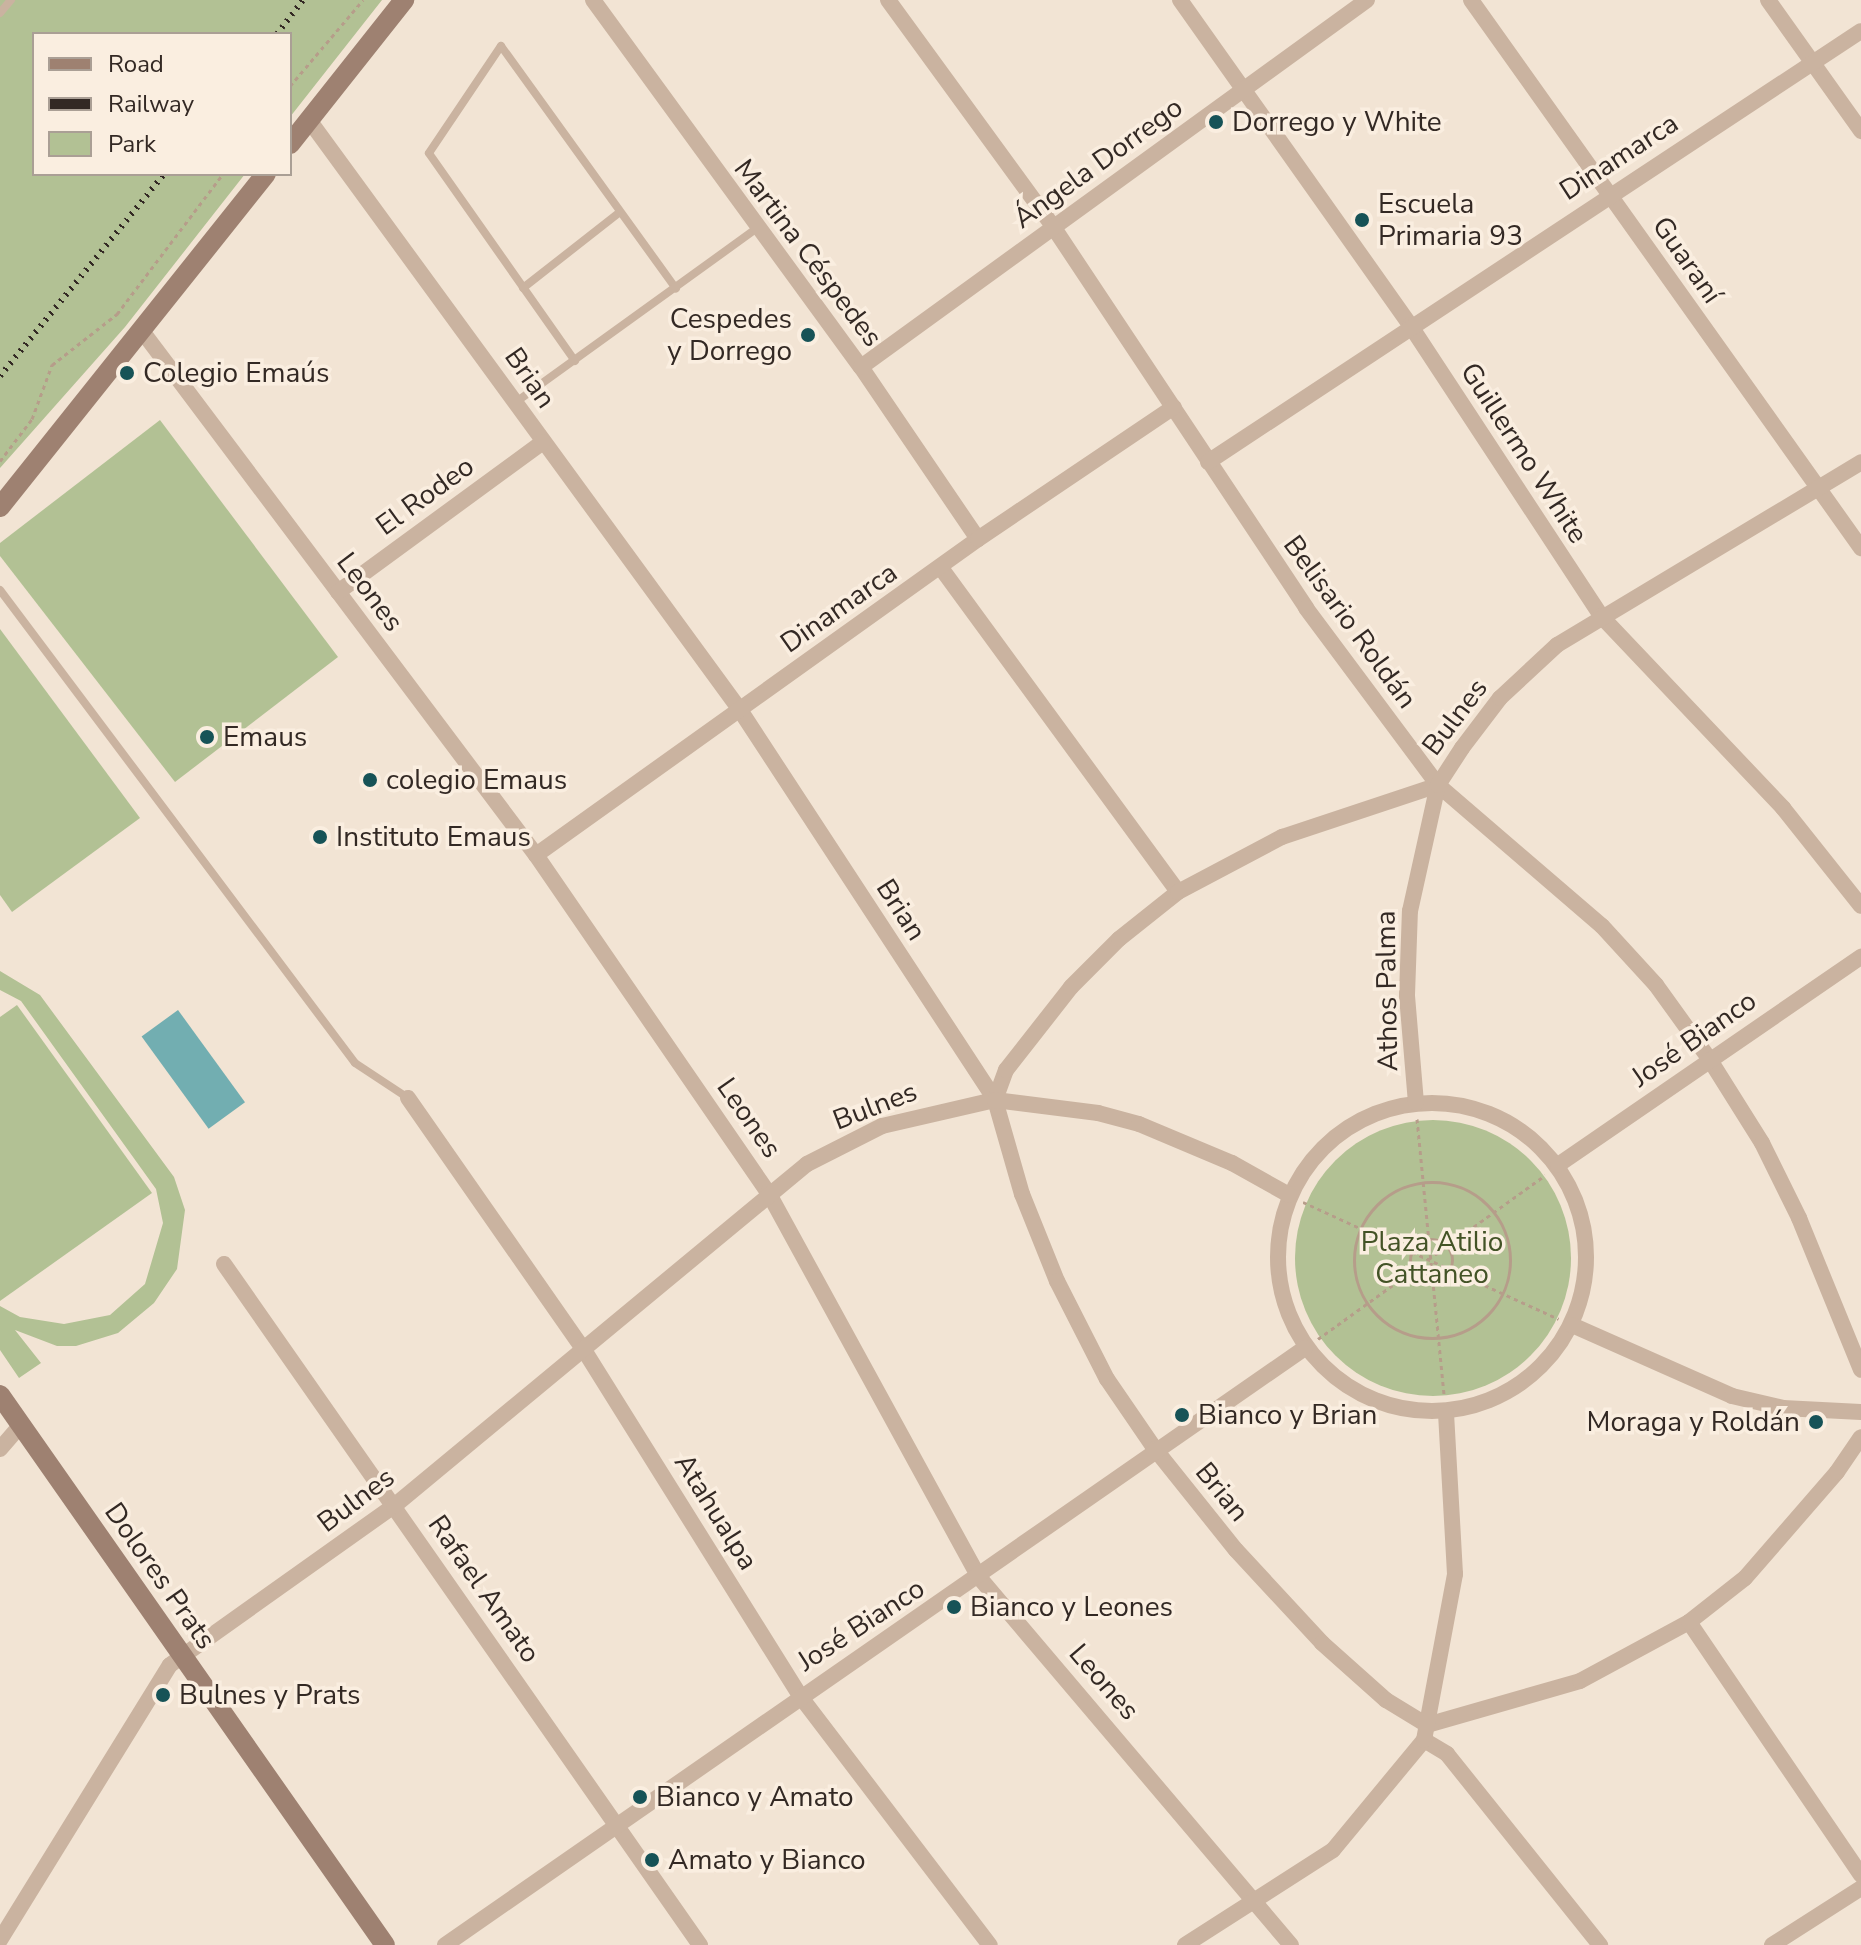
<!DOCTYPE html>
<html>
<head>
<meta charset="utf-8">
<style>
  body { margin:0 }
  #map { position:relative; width:1861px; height:1945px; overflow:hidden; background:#f2e4d4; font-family:"Nunito Sans",sans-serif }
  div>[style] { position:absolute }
  .green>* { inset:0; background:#b2c194 }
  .round { border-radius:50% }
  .water>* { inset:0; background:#72aeb1; transform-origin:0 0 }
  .path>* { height:3px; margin-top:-1.5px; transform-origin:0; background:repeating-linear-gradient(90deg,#b69d8a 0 4px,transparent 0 8px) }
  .path>.ring { margin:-1.5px; padding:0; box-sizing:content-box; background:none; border:3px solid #b69d8a; border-radius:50% }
  .lane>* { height:8px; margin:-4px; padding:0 4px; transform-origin:4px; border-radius:4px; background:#cab3a0 }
  .street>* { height:16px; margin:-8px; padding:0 8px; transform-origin:8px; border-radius:8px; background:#cab3a0 }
  .street>.ring { margin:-8px; padding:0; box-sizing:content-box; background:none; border:16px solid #cab3a0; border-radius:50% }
  .secondary>* { height:20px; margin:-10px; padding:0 10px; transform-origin:10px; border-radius:10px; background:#9e8171 }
  .rail>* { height:6px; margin-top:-3px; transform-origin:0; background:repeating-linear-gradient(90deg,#332924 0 2px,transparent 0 8px) }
  .dots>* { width:22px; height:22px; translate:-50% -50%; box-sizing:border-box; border:4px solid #faeee0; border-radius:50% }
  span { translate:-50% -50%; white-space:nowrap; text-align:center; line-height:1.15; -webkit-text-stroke:7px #faeee0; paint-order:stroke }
  .poi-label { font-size:28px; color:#332924 }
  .left { translate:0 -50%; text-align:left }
  .right { translate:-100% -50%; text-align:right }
  .street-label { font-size:28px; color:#332924 }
  .park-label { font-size:28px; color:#435326 }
  .legend { position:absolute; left:32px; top:32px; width:260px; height:144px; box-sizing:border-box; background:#faeee0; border:2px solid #aa9f95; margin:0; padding:10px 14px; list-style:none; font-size:24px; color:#332924 }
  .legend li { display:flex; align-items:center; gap:16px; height:40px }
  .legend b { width:40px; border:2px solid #aa9f95 }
</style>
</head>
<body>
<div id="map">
  <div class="green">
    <i style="clip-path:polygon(0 0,382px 0,290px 117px,290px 34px,34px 34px,34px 174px,245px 174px,125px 327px,0 468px)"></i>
    <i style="clip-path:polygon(160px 420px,338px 657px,175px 782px,0 556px,0 543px)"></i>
    <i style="clip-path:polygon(0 629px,140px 818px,12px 912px,0 895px)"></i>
    <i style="clip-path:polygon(0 971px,40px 995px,174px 1177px,185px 1210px,177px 1269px,154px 1303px,118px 1333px,76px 1346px,57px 1346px,15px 1330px,41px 1363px,19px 1378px,0 1350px,0 1306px,20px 1317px,64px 1324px,110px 1315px,145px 1284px,163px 1223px,156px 1189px,21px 1001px,0 990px)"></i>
    <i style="clip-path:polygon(17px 1005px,152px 1193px,0 1301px,0 1017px)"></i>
    <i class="round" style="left:1295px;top:1120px;width:276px;height:276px"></i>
  </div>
  <div class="water">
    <i style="left:178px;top:1010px;width:114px;height:45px;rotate:54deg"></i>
  </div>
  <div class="path">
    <i style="left:290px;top:86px;width:113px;rotate:-49.7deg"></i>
    <i style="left:0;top:461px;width:53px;rotate:-52.7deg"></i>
    <i style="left:32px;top:419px;width:58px;rotate:-69.7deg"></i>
    <i style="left:52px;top:365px;width:83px;rotate:-38.1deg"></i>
    <i style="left:117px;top:314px;width:176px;rotate:-52.9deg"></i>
    <i style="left:1417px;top:1119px;width:276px;rotate:84.4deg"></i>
    <i class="ring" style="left:1354px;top:1182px;width:153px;height:153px"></i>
    <i style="left:1303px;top:1202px;width:281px;rotate:24.6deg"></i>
    <i class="ring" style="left:1410px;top:1239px;width:39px;height:39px"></i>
    <i style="left:1318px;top:1339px;width:280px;rotate:-35.8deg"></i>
  </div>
  <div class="lane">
    <i style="left:0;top:13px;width:17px;rotate:-50deg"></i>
    <i style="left:523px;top:288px;width:123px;rotate:-38.1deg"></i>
    <i style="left:575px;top:361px;width:254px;rotate:-125.1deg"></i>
    <i style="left:429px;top:153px;width:129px;rotate:-56.1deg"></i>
    <i style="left:501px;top:46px;width:299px;rotate:54.2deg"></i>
    <i style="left:516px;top:402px;width:296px;rotate:-35.8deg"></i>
    <i style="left:0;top:590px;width:591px;rotate:53.11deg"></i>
    <i style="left:355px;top:1063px;width:64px;rotate:33.4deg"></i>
  </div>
  <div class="street">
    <i style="left:593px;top:0;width:454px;rotate:53.9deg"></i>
    <i style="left:861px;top:367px;width:208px;rotate:55.8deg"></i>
    <i style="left:888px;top:0;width:282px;rotate:53.9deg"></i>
    <i style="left:1054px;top:228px;width:456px;rotate:56.4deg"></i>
    <i style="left:1306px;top:608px;width:221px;rotate:53.3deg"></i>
    <i style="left:1438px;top:785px;width:216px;rotate:40.7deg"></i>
    <i style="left:1602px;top:926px;width:80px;rotate:47.5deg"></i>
    <i style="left:1656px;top:985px;width:92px;rotate:54.2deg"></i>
    <i style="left:1710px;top:1060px;width:98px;rotate:57.9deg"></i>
    <i style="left:1762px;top:1143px;width:84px;rotate:63.7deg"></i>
    <i style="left:1799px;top:1218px;width:164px;rotate:67.8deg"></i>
    <i style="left:1180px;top:0;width:398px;rotate:54.7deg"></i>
    <i style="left:1410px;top:325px;width:348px;rotate:56.7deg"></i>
    <i style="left:1601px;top:616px;width:265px;rotate:46.5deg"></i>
    <i style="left:1783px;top:808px;width:125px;rotate:51.5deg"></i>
    <i style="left:1471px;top:0;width:673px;rotate:54.56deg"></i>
    <i style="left:1768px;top:0;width:161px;rotate:54.6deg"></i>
    <i style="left:309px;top:120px;width:731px;rotate:53.85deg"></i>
    <i style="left:740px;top:710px;width:466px;rotate:56.8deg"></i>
    <i style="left:995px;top:1100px;width:98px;rotate:74deg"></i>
    <i style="left:1022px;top:1194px;width:94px;rotate:68.1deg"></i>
    <i style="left:1057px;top:1281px;width:110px;rotate:63deg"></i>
    <i style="left:1107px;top:1379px;width:85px;rotate:55.6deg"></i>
    <i style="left:1155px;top:1449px;width:129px;rotate:51.3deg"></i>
    <i style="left:1236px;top:1550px;width:127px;rotate:47.2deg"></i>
    <i style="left:1322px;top:1643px;width:86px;rotate:41.7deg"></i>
    <i style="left:1386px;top:1700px;width:48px;rotate:31.4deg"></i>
    <i style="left:142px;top:331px;width:656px;rotate:53.06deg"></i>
    <i style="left:536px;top:855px;width:409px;rotate:55.5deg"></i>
    <i style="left:768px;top:1192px;width:438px;rotate:61.3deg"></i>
    <i style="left:978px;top:1576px;width:484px;rotate:49.7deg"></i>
    <i style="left:861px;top:367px;width:625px;rotate:-35.95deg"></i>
    <i style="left:1208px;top:462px;width:782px;rotate:-33.43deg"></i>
    <i style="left:941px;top:568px;width:401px;rotate:53.8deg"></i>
    <i style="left:338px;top:592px;width:254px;rotate:-36.2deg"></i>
    <i style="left:536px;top:855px;width:543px;rotate:-35.56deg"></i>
    <i style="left:978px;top:539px;width:236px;rotate:-34deg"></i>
    <i style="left:408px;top:1098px;width:307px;rotate:55.1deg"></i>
    <i style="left:584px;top:1350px;width:408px;rotate:58deg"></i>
    <i style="left:800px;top:1696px;width:313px;rotate:52.7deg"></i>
    <i style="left:995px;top:1100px;width:32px;rotate:-70deg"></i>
    <i style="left:1006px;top:1070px;width:105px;rotate:-51.9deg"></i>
    <i style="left:1071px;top:987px;width:68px;rotate:-45deg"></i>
    <i style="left:1119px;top:939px;width:75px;rotate:-38.5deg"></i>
    <i style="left:1178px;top:892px;width:118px;rotate:-27.9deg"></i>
    <i style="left:1282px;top:837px;width:164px;rotate:-18.4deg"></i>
    <i class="ring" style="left:1278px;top:1103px;width:292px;height:292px"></i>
    <i style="left:1416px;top:1103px;width:108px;rotate:-94.8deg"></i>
    <i style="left:1407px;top:995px;width:84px;rotate:-88deg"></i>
    <i style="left:1410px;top:911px;width:129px;rotate:-77.5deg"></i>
    <i style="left:1438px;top:785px;width:44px;rotate:-57deg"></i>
    <i style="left:1462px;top:748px;width:63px;rotate:-52.8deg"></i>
    <i style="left:1500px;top:698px;width:78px;rotate:-42.9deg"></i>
    <i style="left:1557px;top:645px;width:355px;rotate:-31deg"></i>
    <i style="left:1558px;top:1165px;width:368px;rotate:-34.5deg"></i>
    <i style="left:224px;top:1264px;width:831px;rotate:55.05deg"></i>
    <i style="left:1572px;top:1325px;width:175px;rotate:23.9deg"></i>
    <i style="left:1732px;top:1396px;width:52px;rotate:13.2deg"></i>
    <i style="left:1783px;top:1408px;width:78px;rotate:2.9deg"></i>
    <i style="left:0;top:1449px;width:32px;rotate:-49deg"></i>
    <i style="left:1689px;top:1622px;width:306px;rotate:55.8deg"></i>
    <i style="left:1427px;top:1725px;width:159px;rotate:-16deg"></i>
    <i style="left:1580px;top:1681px;width:124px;rotate:-28.4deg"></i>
    <i style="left:1689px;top:1622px;width:71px;rotate:-38.2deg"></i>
    <i style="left:1745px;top:1578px;width:140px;rotate:-49deg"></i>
    <i style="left:1837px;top:1472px;width:42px;rotate:-55.6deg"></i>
    <i style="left:1424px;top:1740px;width:27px;rotate:31deg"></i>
    <i style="left:1447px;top:1754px;width:245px;rotate:51.3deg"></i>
    <i style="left:0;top:1940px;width:323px;rotate:-58.3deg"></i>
    <i style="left:170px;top:1665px;width:275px;rotate:-35.4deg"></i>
    <i style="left:394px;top:1506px;width:536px;rotate:-39.63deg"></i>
    <i style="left:807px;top:1164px;width:84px;rotate:-26.9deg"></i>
    <i style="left:882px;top:1126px;width:116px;rotate:-13deg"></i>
    <i style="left:995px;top:1100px;width:104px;rotate:7.2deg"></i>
    <i style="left:1098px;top:1113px;width:42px;rotate:15deg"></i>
    <i style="left:1139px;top:1124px;width:101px;rotate:22.8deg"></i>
    <i style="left:1232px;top:1163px;width:65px;rotate:29.3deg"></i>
    <i style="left:445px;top:1945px;width:1047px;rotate:-34.77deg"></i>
    <i style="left:1185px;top:1945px;width:176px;rotate:-32.7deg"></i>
    <i style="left:1333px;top:1850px;width:143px;rotate:-50.4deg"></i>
    <i style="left:1424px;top:1740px;width:169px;rotate:-79.4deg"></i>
    <i style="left:1455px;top:1574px;width:162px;rotate:-93.2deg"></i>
    <i style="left:1772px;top:1945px;width:106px;rotate:-32.6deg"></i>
  </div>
  <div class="secondary">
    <i style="left:290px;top:144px;width:184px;rotate:-51.6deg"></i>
    <i style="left:0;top:507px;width:426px;rotate:-51.4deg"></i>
    <i style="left:0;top:1395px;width:671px;rotate:55.01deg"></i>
  </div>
  <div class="rail">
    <i style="left:277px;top:34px;width:43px;rotate:-52.6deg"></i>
    <i style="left:0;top:376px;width:260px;rotate:-50.9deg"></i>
  </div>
  <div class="dots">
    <i style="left:1216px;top:122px;background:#175357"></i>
    <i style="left:1362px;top:220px;background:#175357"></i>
    <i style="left:808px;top:335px;background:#175357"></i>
    <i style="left:127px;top:373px;background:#175357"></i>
    <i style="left:207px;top:737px;background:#175357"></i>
    <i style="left:370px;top:780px;background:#175357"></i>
    <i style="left:320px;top:837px;background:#175357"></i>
    <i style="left:1182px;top:1415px;background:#175357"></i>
    <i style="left:1816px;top:1422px;background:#175357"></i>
    <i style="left:954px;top:1607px;background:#175357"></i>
    <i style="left:163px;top:1695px;background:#175357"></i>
    <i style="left:640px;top:1797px;background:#175357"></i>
    <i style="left:652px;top:1860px;background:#175357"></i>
  </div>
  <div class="poi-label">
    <span class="left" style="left:1232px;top:122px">Dorrego y White</span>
    <span class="left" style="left:1378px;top:220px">Escuela<br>Primaria 93</span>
    <span class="right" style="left:792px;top:335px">Cespedes<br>y Dorrego</span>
    <span class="left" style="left:143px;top:373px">Colegio Emaús</span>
    <span class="left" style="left:223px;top:737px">Emaus</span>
    <span class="left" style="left:386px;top:780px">colegio Emaus</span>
    <span class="left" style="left:336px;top:837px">Instituto Emaus</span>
    <span class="left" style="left:1198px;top:1415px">Bianco y Brian</span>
    <span class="right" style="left:1800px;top:1422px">Moraga y Roldán</span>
    <span class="left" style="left:970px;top:1607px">Bianco y Leones</span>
    <span class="left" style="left:179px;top:1695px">Bulnes y Prats</span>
    <span class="left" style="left:656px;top:1797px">Bianco y Amato</span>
    <span class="left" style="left:668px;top:1860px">Amato y Bianco</span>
  </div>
  <div class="street-label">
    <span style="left:1619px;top:157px;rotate:-33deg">Dinamarca</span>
    <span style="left:1098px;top:163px;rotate:-36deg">Ángela Dorrego</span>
    <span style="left:808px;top:253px;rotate:53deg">Martina Céspedes</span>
    <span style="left:1687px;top:260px;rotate:55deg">Guaraní</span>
    <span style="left:530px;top:378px;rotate:55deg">Brian</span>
    <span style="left:1524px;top:453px;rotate:57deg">Guillermo White</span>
    <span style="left:425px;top:496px;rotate:-36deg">El Rodeo</span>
    <span style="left:370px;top:592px;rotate:53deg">Leones</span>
    <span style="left:839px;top:608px;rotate:-35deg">Dinamarca</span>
    <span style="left:1350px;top:622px;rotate:54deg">Belisario Roldán</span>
    <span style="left:1455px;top:717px;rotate:-53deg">Bulnes</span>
    <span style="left:901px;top:910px;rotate:57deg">Brian</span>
    <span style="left:1387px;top:991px;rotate:-91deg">Athos Palma</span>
    <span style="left:1694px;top:1039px;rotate:-35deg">José Bianco</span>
    <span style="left:875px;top:1106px;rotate:-21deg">Bulnes</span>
    <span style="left:749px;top:1118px;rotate:55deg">Leones</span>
    <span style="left:1222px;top:1492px;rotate:51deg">Brian</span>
    <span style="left:356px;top:1500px;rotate:-37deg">Bulnes</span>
    <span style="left:716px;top:1512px;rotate:58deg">Atahualpa</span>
    <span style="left:160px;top:1576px;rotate:55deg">Dolores Prats</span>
    <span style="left:484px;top:1589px;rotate:55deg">Rafael Amato</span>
    <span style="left:861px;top:1625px;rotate:-33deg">José Bianco</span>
    <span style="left:1104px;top:1682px;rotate:49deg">Leones</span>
  </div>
  <div class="park-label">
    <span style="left:1432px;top:1258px">Plaza Atilio<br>Cattaneo</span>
  </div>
  <ul class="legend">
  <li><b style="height:10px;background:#9e8171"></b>Road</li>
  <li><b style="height:10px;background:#332924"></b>Railway</li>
  <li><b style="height:22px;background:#b2c194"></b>Park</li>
  </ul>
</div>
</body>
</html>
